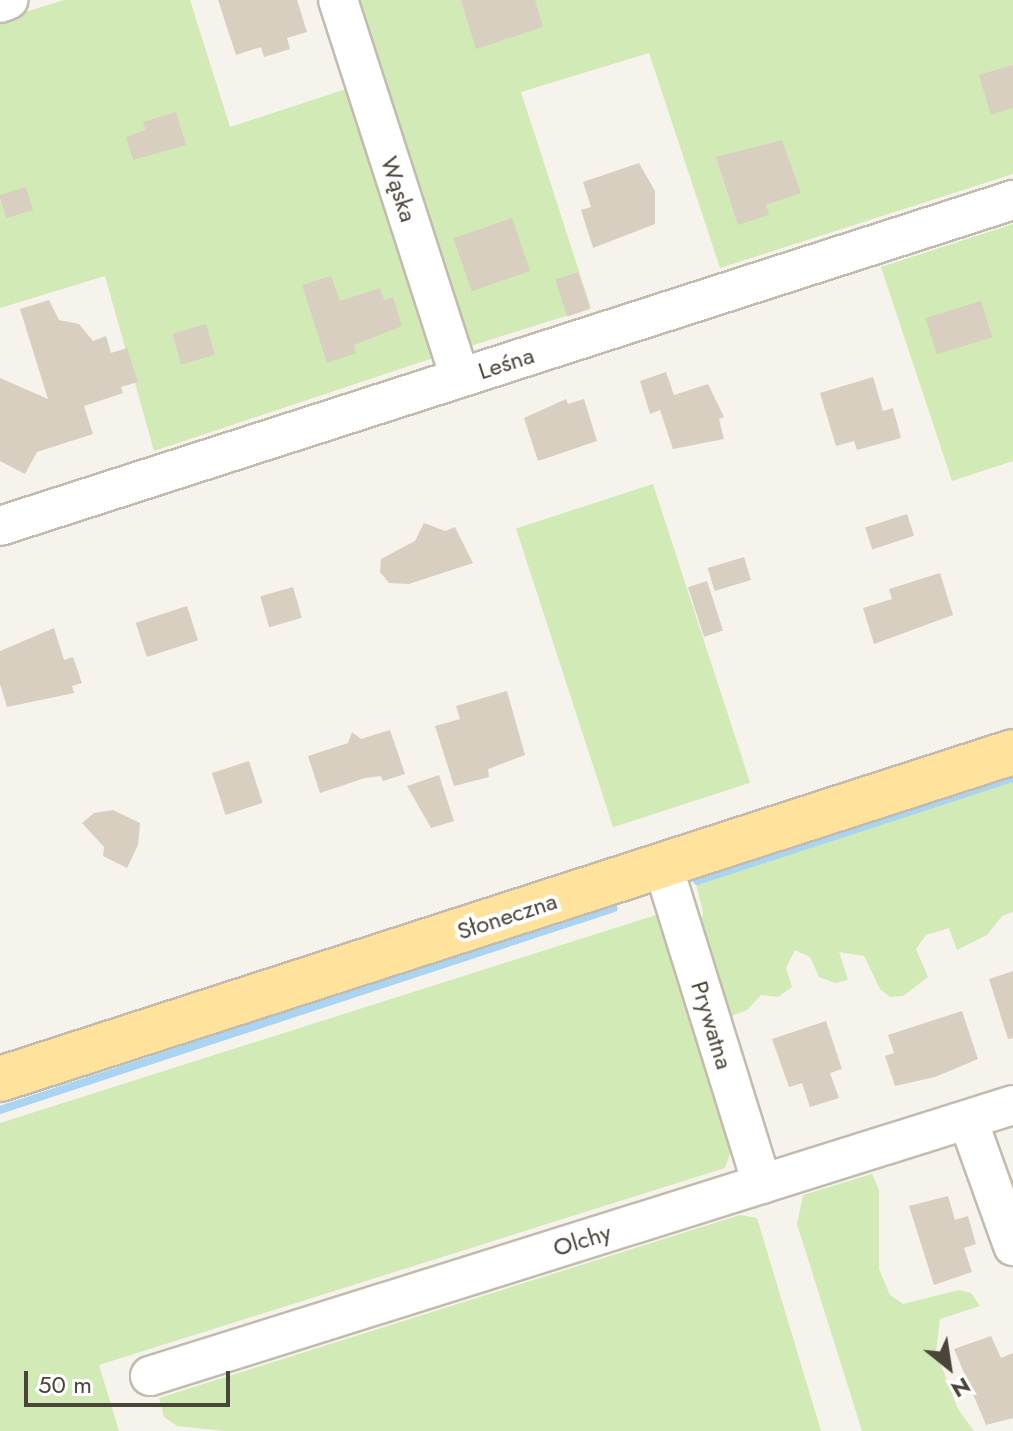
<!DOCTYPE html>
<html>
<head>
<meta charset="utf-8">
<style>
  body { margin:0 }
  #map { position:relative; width:1013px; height:1431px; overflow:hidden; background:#f6f3ec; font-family:Jost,sans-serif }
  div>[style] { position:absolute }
  .green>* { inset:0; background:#d2eab5; transform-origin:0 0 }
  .stream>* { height:8px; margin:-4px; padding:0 4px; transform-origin:4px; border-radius:4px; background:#a9d4f2 }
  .building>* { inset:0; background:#d8cfc1; transform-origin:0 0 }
  .roads { filter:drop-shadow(2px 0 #c2bbae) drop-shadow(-2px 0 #c2bbae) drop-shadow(0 2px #c2bbae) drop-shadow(0 -2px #c2bbae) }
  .minor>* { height:38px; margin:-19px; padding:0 19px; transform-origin:19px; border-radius:19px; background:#fff }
  .major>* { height:44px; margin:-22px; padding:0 22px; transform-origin:22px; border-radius:22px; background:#ffe39c }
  span { translate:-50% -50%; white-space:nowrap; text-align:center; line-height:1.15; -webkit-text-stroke:8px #fff; paint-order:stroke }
  .street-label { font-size:24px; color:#4b4439 }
  .north { position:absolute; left:909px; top:1327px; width:80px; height:80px; -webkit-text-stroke:6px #fff; paint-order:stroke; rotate:150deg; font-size:22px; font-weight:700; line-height:32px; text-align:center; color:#4b4439 }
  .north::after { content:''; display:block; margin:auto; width:28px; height:36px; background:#4b4439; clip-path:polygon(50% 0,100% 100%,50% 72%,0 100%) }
  .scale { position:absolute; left:24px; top:1371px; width:206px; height:36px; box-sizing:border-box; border:4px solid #4b4439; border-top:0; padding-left:10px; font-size:24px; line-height:28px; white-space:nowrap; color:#4b4439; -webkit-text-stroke:6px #fff; paint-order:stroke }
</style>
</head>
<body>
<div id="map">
  <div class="green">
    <i style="clip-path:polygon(64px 0,190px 0,230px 127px,358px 85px,445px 354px,154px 451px,105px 276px,0 308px,0 20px)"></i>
    <i style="clip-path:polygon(347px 0,1013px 0,1013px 174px,720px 268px,649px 53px,521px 92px,591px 308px,461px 349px)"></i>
    <i style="clip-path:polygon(1013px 224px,1013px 461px,952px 481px,881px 267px)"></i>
    <i style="left:653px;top:484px;width:314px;height:144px;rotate:72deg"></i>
    <i style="clip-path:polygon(1013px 772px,1013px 912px,1002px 916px,987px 935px,957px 950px,949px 928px,926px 935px,916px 949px,928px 977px,903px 996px,890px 997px,880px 989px,864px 956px,839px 952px,848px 980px,835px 983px,819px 977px,810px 957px,795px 950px,786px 968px,792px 987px,778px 997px,761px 995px,747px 1010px,729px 1017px,700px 927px,703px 912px,694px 876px)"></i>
    <i style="clip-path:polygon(659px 914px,732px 1149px,725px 1168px,99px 1365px,119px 1431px,0 1431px,0 1123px)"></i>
    <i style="clip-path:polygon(872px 1174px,879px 1190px,879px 1269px,890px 1295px,903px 1304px,959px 1290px,971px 1293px,980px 1306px,940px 1319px,936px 1352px,958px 1409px,974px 1431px,862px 1431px,797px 1224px,803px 1195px)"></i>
    <i style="clip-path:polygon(740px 1215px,757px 1218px,821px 1431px,225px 1431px,177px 1426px,164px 1417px,159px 1398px)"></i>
  </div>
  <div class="stream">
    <i style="left:697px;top:881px;width:332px;rotate:-18.1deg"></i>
    <i style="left:0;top:1110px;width:646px;rotate:-18.21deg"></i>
  </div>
  <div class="building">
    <i style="clip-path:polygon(218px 0,297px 0,307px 32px,287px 38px,290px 49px,264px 57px,261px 47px,236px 55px)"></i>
    <i style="clip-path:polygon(461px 0,535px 0,543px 27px,476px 49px)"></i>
    <i style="clip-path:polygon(1013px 65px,1013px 108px,991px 115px,979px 75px)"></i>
    <i style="clip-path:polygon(176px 112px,186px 145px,133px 160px,126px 137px,146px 130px,143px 122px)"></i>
    <i style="clip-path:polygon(782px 140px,801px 193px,766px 205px,769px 215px,738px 225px,716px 157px)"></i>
    <i style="clip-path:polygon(639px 163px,655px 191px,655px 224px,593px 248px,581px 210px,591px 207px,583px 182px)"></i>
    <i style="left:26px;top:187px;width:24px;height:28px;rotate:73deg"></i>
    <i style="left:512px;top:218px;width:56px;height:62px;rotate:71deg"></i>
    <i style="left:578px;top:272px;width:39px;height:24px;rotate:72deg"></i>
    <i style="clip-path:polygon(331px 276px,340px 301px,380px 288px,384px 300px,393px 297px,402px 326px,354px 345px,356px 353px,327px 363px,302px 285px)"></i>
    <i style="clip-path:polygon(49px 300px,59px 320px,79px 324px,93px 341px,106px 336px,111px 353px,127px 348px,138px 382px,121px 387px,123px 393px,84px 406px,93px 434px,37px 452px,25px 474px,0 461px,0 378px,48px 399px,20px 309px)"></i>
    <i style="left:981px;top:301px;width:38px;height:58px;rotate:73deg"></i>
    <i style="left:206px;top:324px;width:32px;height:35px;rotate:74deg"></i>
    <i style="clip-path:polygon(666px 372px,674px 395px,708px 384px,724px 417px,719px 419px,724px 439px,673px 449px,660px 410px,650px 414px,640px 381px)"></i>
    <i style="clip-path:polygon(873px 377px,883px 411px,893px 408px,901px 438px,857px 450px,854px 441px,836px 446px,820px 393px)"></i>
    <i style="clip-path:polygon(566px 399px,568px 404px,584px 399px,597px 441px,538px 461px,524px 418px)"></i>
    <i style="left:907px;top:514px;width:23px;height:44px;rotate:72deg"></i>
    <i style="clip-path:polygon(424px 523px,445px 531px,455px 527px,473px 563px,409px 584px,389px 583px,380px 572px,381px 559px,415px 541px)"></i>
    <i style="left:744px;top:557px;width:24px;height:38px;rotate:73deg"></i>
    <i style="clip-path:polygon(940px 573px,953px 615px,874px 644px,863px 608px,892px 599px,889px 589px)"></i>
    <i style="left:707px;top:581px;width:52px;height:20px;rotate:72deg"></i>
    <i style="left:293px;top:587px;width:32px;height:34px;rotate:74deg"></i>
    <i style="left:187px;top:606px;width:36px;height:54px;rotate:72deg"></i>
    <i style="clip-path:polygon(54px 628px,64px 660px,73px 657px,82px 683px,72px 686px,74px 693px,7px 707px,0 684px,0 651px)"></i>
    <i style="clip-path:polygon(507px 691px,525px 755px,488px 769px,489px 777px,454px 786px,435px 726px,460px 719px,456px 706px)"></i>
    <i style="clip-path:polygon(390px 730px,405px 774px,383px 781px,381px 776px,365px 778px,320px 793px,308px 756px,348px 743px,352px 732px,361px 739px)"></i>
    <i style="left:249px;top:761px;width:44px;height:39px;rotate:72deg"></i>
    <i style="clip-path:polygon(439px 775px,454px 821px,431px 828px,407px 786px)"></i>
    <i style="clip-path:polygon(113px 810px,140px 823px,138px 845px,127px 868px,103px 856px,104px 847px,82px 823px,94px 813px)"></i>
    <i style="clip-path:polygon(1013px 971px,1013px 1038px,1008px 1039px,989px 979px)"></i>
    <i style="clip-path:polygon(962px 1011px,978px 1059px,935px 1077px,895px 1086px,885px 1056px,894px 1053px,888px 1035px)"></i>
    <i style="clip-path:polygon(826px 1021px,842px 1069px,830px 1073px,839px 1098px,810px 1107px,802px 1083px,789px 1087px,772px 1039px)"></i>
    <i style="clip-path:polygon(948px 1196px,955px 1220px,968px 1216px,976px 1244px,964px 1248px,972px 1272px,934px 1285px,909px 1206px)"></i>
    <i style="clip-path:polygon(991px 1336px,1001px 1358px,1013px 1353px,1013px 1418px,986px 1425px,954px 1349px)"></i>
  </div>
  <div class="roads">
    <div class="minor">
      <i style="left:338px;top:0;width:397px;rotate:72.1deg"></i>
      <i style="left:0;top:3px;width:9px;rotate:-21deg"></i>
      <i style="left:0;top:526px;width:1064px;rotate:-17.84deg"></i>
      <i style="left:663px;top:866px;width:333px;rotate:72.7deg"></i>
      <i style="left:968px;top:1120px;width:134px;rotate:70.3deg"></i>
      <i style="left:150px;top:1376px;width:905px;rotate:-17.43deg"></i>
    </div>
    <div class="major">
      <i style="left:0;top:1079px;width:1064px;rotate:-17.89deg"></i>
    </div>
  </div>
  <div class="street-label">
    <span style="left:399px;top:189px;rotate:72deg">Wąska</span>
    <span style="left:506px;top:363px;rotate:-18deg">Leśna</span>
    <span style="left:507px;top:916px;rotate:-18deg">Słoneczna</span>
    <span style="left:712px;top:1025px;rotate:73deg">Prywatna</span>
    <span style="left:582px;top:1240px;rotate:-17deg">Olchy</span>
  </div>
  <div class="north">N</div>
  <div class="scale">50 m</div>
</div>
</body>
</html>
